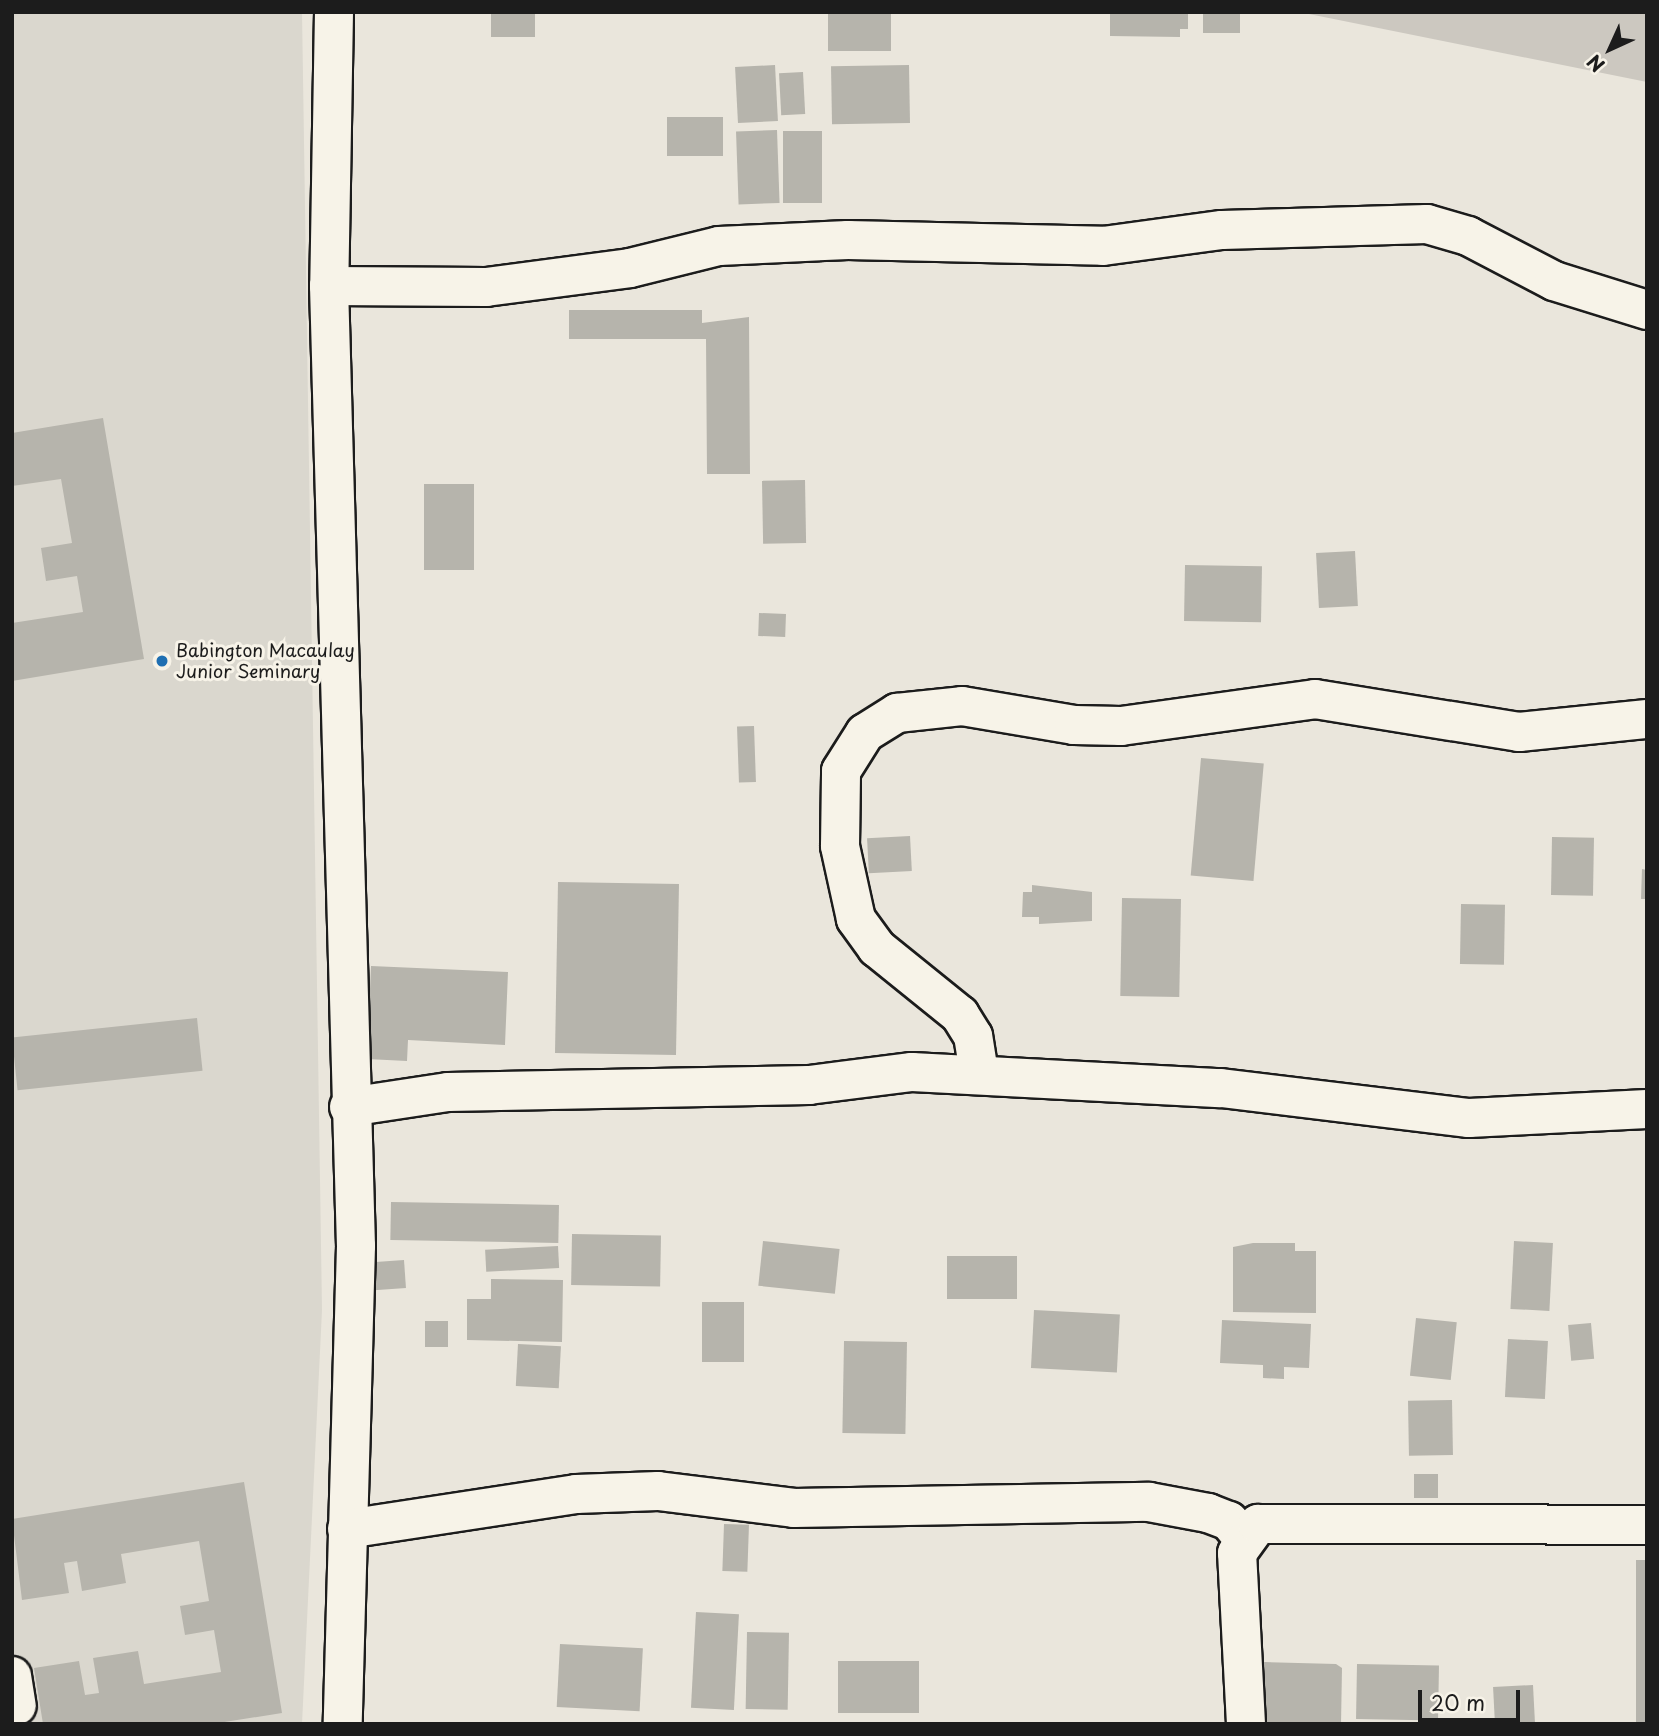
<!DOCTYPE html>
<html>
<head>
<meta charset="utf-8">
<style>
  body { margin:0 }
  #map { position:relative; width:1659px; height:1736px; overflow:hidden; background:#eae6dc; font-family:"Playpen Sans",sans-serif }
  div>[style] { position:absolute }
  .built>* { inset:0; background:#dad7ce }
  .green>* { inset:0; background:#ccc8c0 }
  .building>* { inset:0; background:#b6b4ac; transform-origin:0 0 }
  .roads { filter:drop-shadow(2px 0 #1c1c1c) drop-shadow(-2px 0 #1c1c1c) drop-shadow(0 2px #1c1c1c) drop-shadow(0 -2px #1c1c1c) }
  .minor>* { height:38px; margin:-19px; padding:0 19px; transform-origin:19px; border-radius:19px; background:#f7f3e8 }
  .dots>* { width:19px; height:19px; translate:-50% -50%; box-sizing:border-box; border:4px solid #f7f3e8; border-radius:50% }
  span { translate:-50% -50%; white-space:nowrap; text-align:center; line-height:1.15; -webkit-text-stroke:6px #f7f3e8; paint-order:stroke }
  .poi-label { font-size:18px; color:#1c1c1c }
  .left { translate:0 -50%; text-align:left }
  .frame { position:absolute; inset:0; border:14px solid #1c1c1c; pointer-events:none }
  .north { position:absolute; left:1575px; top:14px; width:70px; height:70px; -webkit-text-stroke:5px #f7f3e8; paint-order:stroke; rotate:225deg; font-size:19px; font-weight:700; line-height:28px; text-align:center; color:#1c1c1c }
  .north::after { content:''; display:block; margin:auto; width:24px; height:32px; background:#1c1c1c; clip-path:polygon(50% 0,100% 100%,50% 72%,0 100%) }
  .scale { position:absolute; left:1418px; top:1690px; width:102px; height:32px; box-sizing:border-box; border:4px solid #1c1c1c; border-top:0; padding-left:9px; font-size:21px; line-height:24px; white-space:nowrap; color:#1c1c1c; -webkit-text-stroke:5px #f7f3e8; paint-order:stroke }
</style>
</head>
<body>
<div id="map">
  <div class="built">
    <i style="clip-path:polygon(12px 12px,302px 12px,322px 1310px,302px 1724px,12px 1724px)"></i>
  </div>
  <div class="green">
    <i style="clip-path:polygon(1299px 12px,1647px 12px,1647px 82px)"></i>
  </div>
  <div class="building">
    <i style="left:491px;top:12px;width:44px;height:25px"></i>
    <i style="left:828px;top:12px;width:63px;height:39px"></i>
    <i style="clip-path:polygon(1110px 12px,1188px 12px,1188px 29px,1180px 29px,1180px 37px,1110px 36px)"></i>
    <i style="left:1203px;top:12px;width:37px;height:21px"></i>
    <i style="left:775px;top:65px;width:56px;height:40px;rotate:87deg"></i>
    <i style="left:909px;top:65px;width:58px;height:78px;rotate:89deg"></i>
    <i style="left:803px;top:72px;width:42px;height:24px;rotate:87deg"></i>
    <i style="left:667px;top:117px;width:56px;height:39px"></i>
    <i style="left:777px;top:130px;width:73px;height:41px;rotate:88deg"></i>
    <i style="left:783px;top:131px;width:39px;height:72px"></i>
    <i style="clip-path:polygon(569px 310px,702px 310px,702px 323px,749px 317px,750px 474px,707px 474px,706px 339px,569px 339px)"></i>
    <i style="clip-path:polygon(103px 418px,144px 659px,12px 681px,12px 623px,83px 612px,77px 576px,46px 581px,41px 548px,72px 543px,61px 479px,12px 486px,12px 433px)"></i>
    <i style="left:805px;top:480px;width:63px;height:43px;rotate:89deg"></i>
    <i style="left:424px;top:484px;width:50px;height:86px"></i>
    <i style="left:1355px;top:551px;width:55px;height:39px;rotate:87deg"></i>
    <i style="left:1185px;top:565px;width:77px;height:56px;rotate:1deg"></i>
    <i style="left:759px;top:613px;width:27px;height:23px;rotate:2deg"></i>
    <i style="left:754px;top:726px;width:56px;height:17px;rotate:88deg"></i>
    <i style="left:1201px;top:758px;width:63px;height:118px;rotate:5deg"></i>
    <i style="left:910px;top:836px;width:35px;height:43px;rotate:87deg"></i>
    <i style="left:1552px;top:837px;width:42px;height:58px;rotate:1deg"></i>
    <i style="clip-path:polygon(1642px 869px,1647px 870px,1647px 899px,1641px 899px)"></i>
    <i style="left:558px;top:882px;width:121px;height:171px;rotate:1deg"></i>
    <i style="clip-path:polygon(1032px 885px,1092px 892px,1092px 921px,1039px 924px,1039px 917px,1022px 917px,1023px 892px,1032px 892px)"></i>
    <i style="left:1122px;top:898px;width:59px;height:98px;rotate:1deg"></i>
    <i style="left:1461px;top:904px;width:44px;height:60px;rotate:1deg"></i>
    <i style="clip-path:polygon(371px 966px,508px 972px,505px 1045px,408px 1040px,407px 1061px,367px 1059px)"></i>
    <i style="left:197px;top:1018px;width:53px;height:186px;rotate:84deg"></i>
    <i style="left:391px;top:1202px;width:168px;height:38px;rotate:1deg"></i>
    <i style="left:572px;top:1234px;width:89px;height:51px;rotate:1deg"></i>
    <i style="left:763px;top:1241px;width:77px;height:45px;rotate:6deg"></i>
    <i style="left:1514px;top:1241px;width:39px;height:68px;rotate:3deg"></i>
    <i style="clip-path:polygon(1253px 1243px,1295px 1243px,1295px 1251px,1316px 1251px,1316px 1313px,1233px 1312px,1233px 1247px)"></i>
    <i style="left:558px;top:1246px;width:22px;height:73px;rotate:87deg"></i>
    <i style="left:947px;top:1256px;width:70px;height:43px"></i>
    <i style="left:404px;top:1260px;width:28px;height:39px;rotate:86deg"></i>
    <i style="clip-path:polygon(491px 1279px,563px 1280px,562px 1342px,467px 1340px,467px 1299px,491px 1299px)"></i>
    <i style="left:702px;top:1302px;width:42px;height:60px"></i>
    <i style="left:1034px;top:1310px;width:86px;height:58px;rotate:3deg"></i>
    <i style="left:1416px;top:1318px;width:41px;height:58px;rotate:6deg"></i>
    <i style="clip-path:polygon(1222px 1320px,1311px 1324px,1309px 1368px,1284px 1367px,1284px 1379px,1263px 1378px,1263px 1365px,1220px 1363px)"></i>
    <i style="left:425px;top:1321px;width:23px;height:26px"></i>
    <i style="left:1591px;top:1323px;width:36px;height:23px;rotate:85deg"></i>
    <i style="left:1508px;top:1339px;width:40px;height:58px;rotate:3deg"></i>
    <i style="left:844px;top:1341px;width:63px;height:92px;rotate:1deg"></i>
    <i style="left:518px;top:1344px;width:43px;height:42px;rotate:3deg"></i>
    <i style="left:1452px;top:1400px;width:55px;height:44px;rotate:89deg"></i>
    <i style="left:1414px;top:1474px;width:24px;height:24px"></i>
    <i style="clip-path:polygon(244px 1482px,282px 1713px,212px 1724px,43px 1724px,34px 1668px,79px 1661px,85px 1695px,99px 1693px,93px 1658px,138px 1651px,144px 1684px,221px 1672px,214px 1630px,185px 1635px,180px 1606px,209px 1601px,199px 1541px,121px 1554px,126px 1583px,82px 1591px,77px 1561px,64px 1563px,69px 1593px,22px 1600px,12px 1519px)"></i>
    <i style="left:724px;top:1524px;width:25px;height:47px;rotate:2deg"></i>
    <i style="left:1636px;top:1560px;width:11px;height:164px"></i>
    <i style="left:696px;top:1612px;width:43px;height:96px;rotate:3deg"></i>
    <i style="left:747px;top:1632px;width:42px;height:77px;rotate:1deg"></i>
    <i style="left:560px;top:1644px;width:83px;height:63px;rotate:3deg"></i>
    <i style="left:838px;top:1661px;width:81px;height:52px"></i>
    <i style="clip-path:polygon(1265px 1662px,1336px 1664px,1342px 1668px,1341px 1724px,1254px 1723px,1255px 1665px)"></i>
    <i style="left:1357px;top:1664px;width:82px;height:55px;rotate:1deg"></i>
    <i style="left:1533px;top:1685px;width:37px;height:40px;rotate:87deg"></i>
  </div>
  <div class="roads">
    <div class="minor">
      <i style="left:334px;top:12px;width:274px;rotate:91deg"></i>
      <i style="left:329px;top:286px;width:960px;rotate:88.39deg"></i>
      <i style="left:356px;top:1246px;width:478px;rotate:91.6deg"></i>
      <i style="left:329px;top:286px;width:157px;rotate:0.4deg"></i>
      <i style="left:486px;top:287px;width:145px;rotate:-7.5deg"></i>
      <i style="left:630px;top:268px;width:92px;rotate:-13.9deg"></i>
      <i style="left:719px;top:246px;width:129px;rotate:-2.7deg"></i>
      <i style="left:848px;top:240px;width:255px;rotate:1.3deg"></i>
      <i style="left:1103px;top:246px;width:120px;rotate:-7.7deg"></i>
      <i style="left:1222px;top:230px;width:205px;rotate:-1.7deg"></i>
      <i style="left:1427px;top:224px;width:43px;rotate:16.3deg"></i>
      <i style="left:1468px;top:236px;width:97px;rotate:27.6deg"></i>
      <i style="left:1554px;top:281px;width:97px;rotate:17.3deg"></i>
      <i style="left:979px;top:1073px;width:37px;rotate:-99deg"></i>
      <i style="left:973px;top:1036px;width:25px;rotate:-122deg"></i>
      <i style="left:960px;top:1015px;width:107px;rotate:-141.1deg"></i>
      <i style="left:877px;top:948px;width:36px;rotate:-126deg"></i>
      <i style="left:856px;top:919px;width:75px;rotate:-102.4deg"></i>
      <i style="left:840px;top:846px;width:75px;rotate:-89.2deg"></i>
      <i style="left:841px;top:771px;width:45px;rotate:-57.7deg"></i>
      <i style="left:865px;top:733px;width:38px;rotate:-32deg"></i>
      <i style="left:897px;top:713px;width:65px;rotate:-6.1deg"></i>
      <i style="left:962px;top:706px;width:114px;rotate:9.6deg"></i>
      <i style="left:1074px;top:725px;width:47px;rotate:1.2deg"></i>
      <i style="left:1121px;top:726px;width:196px;rotate:-7.9deg"></i>
      <i style="left:1315px;top:699px;width:207px;rotate:9.2deg"></i>
      <i style="left:1519px;top:732px;width:129px;rotate:-5.8deg"></i>
      <i style="left:349px;top:1107px;width:100px;rotate:-8.6deg"></i>
      <i style="left:448px;top:1092px;width:361px;rotate:-1.1deg"></i>
      <i style="left:809px;top:1085px;width:104px;rotate:-7.2deg"></i>
      <i style="left:912px;top:1072px;width:309px;rotate:3deg"></i>
      <i style="left:1221px;top:1088px;width:250px;rotate:6.9deg"></i>
      <i style="left:1469px;top:1118px;width:178px;rotate:-2.9deg"></i>
      <i style="left:347px;top:1529px;width:232px;rotate:-8.7deg"></i>
      <i style="left:576px;top:1494px;width:82px;rotate:-2.1deg"></i>
      <i style="left:658px;top:1491px;width:137px;rotate:7.1deg"></i>
      <i style="left:794px;top:1508px;width:355px;rotate:-1deg"></i>
      <i style="left:1149px;top:1502px;width:60px;rotate:10.6deg"></i>
      <i style="left:1208px;top:1513px;width:22px;rotate:21deg"></i>
      <i style="left:1229px;top:1521px;width:21px;rotate:51deg"></i>
      <i style="left:12px;top:1676px;width:30px;rotate:81deg"></i>
      <i style="left:1246px;top:1724px;width:171px;rotate:-93deg"></i>
      <i style="left:1237px;top:1553px;width:36px;rotate:-54deg"></i>
      <i style="left:1258px;top:1524px;width:389px;rotate:0.1deg"></i>
    </div>
  </div>
  <div class="dots">
    <i style="left:162px;top:661px;background:#1f6fb2"></i>
  </div>
  <div class="poi-label">
    <span class="left" style="left:176px;top:661px">Babington Macaulay<br>Junior Seminary</span>
  </div>
  <div class="frame"></div>
  <div class="north">N</div>
  <div class="scale">20 m</div>
</div>
</body>
</html>
